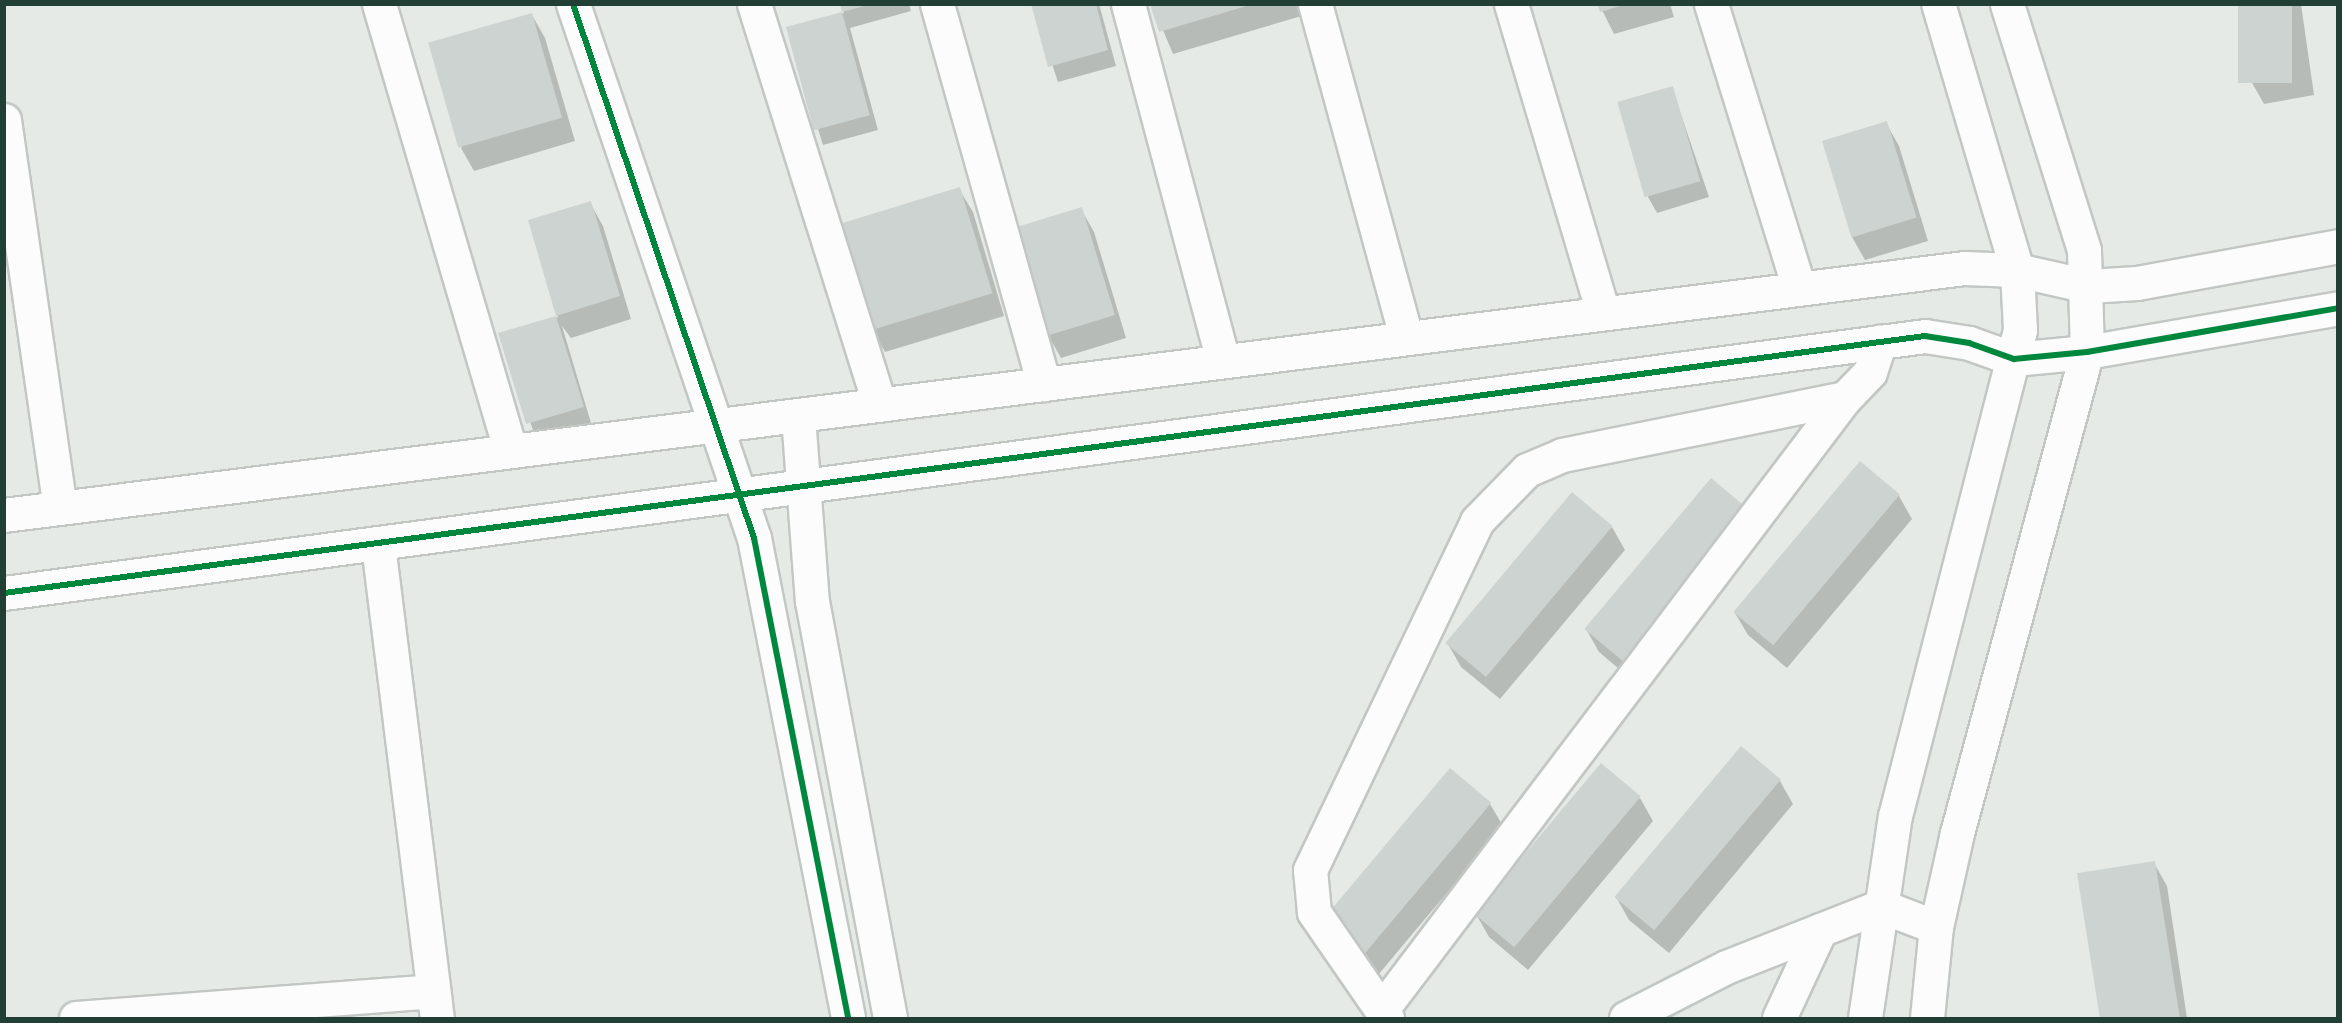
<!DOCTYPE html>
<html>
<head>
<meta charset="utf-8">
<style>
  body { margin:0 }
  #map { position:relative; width:2342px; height:1023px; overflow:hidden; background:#e5eae7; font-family:Poppins,sans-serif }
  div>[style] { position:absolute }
  .shadow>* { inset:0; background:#0003 }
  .building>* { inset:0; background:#cdd3d0; transform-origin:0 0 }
  .roads { filter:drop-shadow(2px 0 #c2c7c4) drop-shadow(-2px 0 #c2c7c4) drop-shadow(0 2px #c2c7c4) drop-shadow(0 -2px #c2c7c4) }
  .minor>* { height:33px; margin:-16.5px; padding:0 16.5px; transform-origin:16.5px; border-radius:16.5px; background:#fbfcfb }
  .cycleway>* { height:6px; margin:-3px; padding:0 3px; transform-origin:3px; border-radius:3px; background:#00873e }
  span { translate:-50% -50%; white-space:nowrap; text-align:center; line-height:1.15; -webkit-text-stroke:4.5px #f3f9f5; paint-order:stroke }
  .frame { position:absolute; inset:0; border:6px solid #213f34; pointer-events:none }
</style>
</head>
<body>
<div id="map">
  <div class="shadow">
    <i style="clip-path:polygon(842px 4px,909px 4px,911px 11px,850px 28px,878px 130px,823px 145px,787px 29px,844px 13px)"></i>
    <i style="clip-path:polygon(1032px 4px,1099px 4px,1116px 66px,1058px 82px)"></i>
    <i style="clip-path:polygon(1152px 4px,1301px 4px,1305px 15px,1173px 54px)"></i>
    <i style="clip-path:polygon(1599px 4px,1670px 4px,1674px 17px,1614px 34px)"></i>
    <i style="clip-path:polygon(2239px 4px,2301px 4px,2314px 95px,2264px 104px,2251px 81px)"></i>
    <i style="clip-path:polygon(532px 15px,545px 38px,575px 141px,474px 171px,461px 148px)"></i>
    <i style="clip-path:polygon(1672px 88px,1709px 197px,1657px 213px,1648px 197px)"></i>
    <i style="clip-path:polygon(1886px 123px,1899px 146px,1928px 241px,1865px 260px,1852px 237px)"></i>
    <i style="clip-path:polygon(959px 189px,973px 212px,1004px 316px,885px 352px,872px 329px)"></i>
    <i style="clip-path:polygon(590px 203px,603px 226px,631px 319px,571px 338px,562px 326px,591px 423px,536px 439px,500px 334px,558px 317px,530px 221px)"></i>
    <i style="clip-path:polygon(1081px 209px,1094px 232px,1126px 338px,1061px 358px,1048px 335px)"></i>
    <i style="clip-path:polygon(1860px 463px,1899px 496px,1912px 519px,1787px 668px,1748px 635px,1735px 613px)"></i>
    <i style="clip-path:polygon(1750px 513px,1763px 536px,1638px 685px,1599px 652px,1586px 629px)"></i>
    <i style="clip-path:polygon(1612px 527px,1625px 550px,1500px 699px,1461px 667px,1448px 644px)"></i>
    <i style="clip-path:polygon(1741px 748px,1780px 781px,1793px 804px,1669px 953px,1629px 920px,1616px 897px)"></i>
    <i style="clip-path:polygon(1640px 798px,1653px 821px,1528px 970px,1489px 937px,1476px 914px)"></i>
    <i style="clip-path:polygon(1490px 804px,1503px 826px,1378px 975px,1339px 943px)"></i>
    <i style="clip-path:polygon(2154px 863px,2167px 886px,2187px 1018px,2101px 1018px,2079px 875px)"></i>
  </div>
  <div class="building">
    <i style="clip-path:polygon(840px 4px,868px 4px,868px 5px,842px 12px)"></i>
    <i style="clip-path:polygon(1031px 4px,1096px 4px,1108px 50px,1048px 67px)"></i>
    <i style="clip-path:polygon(1150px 4px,1250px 4px,1250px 5px,1159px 32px)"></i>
    <i style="clip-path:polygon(1597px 4px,1624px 4px,1624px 5px,1600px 12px)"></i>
    <i style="left:2238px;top:4px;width:54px;height:79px"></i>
    <i style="left:842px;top:12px;width:107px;height:58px;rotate:75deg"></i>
    <i style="left:532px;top:13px;width:109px;height:108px;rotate:74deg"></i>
    <i style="left:1673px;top:86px;width:99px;height:58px;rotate:74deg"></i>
    <i style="left:1887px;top:121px;width:101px;height:68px;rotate:73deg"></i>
    <i style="left:960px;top:187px;width:111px;height:127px;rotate:73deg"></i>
    <i style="clip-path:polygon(591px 201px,620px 296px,556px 316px,584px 407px,526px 424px,498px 333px,556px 316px,528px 220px)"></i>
    <i style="left:1082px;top:207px;width:113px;height:71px;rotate:73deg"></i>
    <i style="left:1860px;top:461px;width:52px;height:197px;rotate:40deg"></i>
    <i style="left:1711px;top:478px;width:52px;height:197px;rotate:40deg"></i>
    <i style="left:1572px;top:492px;width:53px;height:197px;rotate:40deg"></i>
    <i style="left:1741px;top:746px;width:52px;height:197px;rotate:40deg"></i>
    <i style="left:1601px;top:763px;width:52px;height:197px;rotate:40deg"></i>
    <i style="left:1450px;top:768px;width:54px;height:197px;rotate:40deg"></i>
    <i style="left:2155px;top:861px;width:159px;height:79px;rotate:81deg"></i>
  </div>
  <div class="roads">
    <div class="minor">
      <i style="left:379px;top:4px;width:465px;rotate:73.6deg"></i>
      <i style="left:573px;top:4px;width:564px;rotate:71.28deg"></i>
      <i style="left:754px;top:538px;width:489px;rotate:78.9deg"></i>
      <i style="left:754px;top:4px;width:420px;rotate:72.6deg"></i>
      <i style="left:937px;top:4px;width:395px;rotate:74.3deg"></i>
      <i style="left:1128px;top:4px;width:368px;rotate:75.1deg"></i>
      <i style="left:1315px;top:4px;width:345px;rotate:74.7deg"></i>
      <i style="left:1511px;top:4px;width:322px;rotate:73.4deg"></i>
      <i style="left:1711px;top:4px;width:298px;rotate:72.8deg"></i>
      <i style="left:4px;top:120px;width:391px;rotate:81.8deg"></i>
      <i style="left:798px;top:416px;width:186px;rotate:85.7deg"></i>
      <i style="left:812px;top:601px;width:424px;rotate:79.4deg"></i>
      <i style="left:4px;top:515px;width:1976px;rotate:-7.18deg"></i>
      <i style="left:1964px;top:268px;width:53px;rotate:2.2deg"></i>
      <i style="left:2017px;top:270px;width:73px;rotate:12.7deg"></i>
      <i style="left:2088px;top:286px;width:49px;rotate:-3.5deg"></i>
      <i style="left:2137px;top:283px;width:204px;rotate:-10.4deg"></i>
      <i style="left:378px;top:545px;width:477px;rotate:82.9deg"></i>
      <i style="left:4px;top:593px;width:1938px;rotate:-7.62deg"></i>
      <i style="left:1925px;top:336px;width:45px;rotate:9deg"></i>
      <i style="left:1969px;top:343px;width:48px;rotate:19.6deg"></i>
      <i style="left:2014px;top:359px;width:73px;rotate:-5.5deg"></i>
      <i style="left:2087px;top:352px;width:255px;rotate:-9.9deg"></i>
      <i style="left:1382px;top:1009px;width:767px;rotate:-52.85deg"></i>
      <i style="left:76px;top:1018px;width:357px;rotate:-4.3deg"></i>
      <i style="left:1387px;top:1018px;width:129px;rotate:-124.6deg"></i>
      <i style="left:1314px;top:912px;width:42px;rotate:-95.4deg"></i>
      <i style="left:1310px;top:870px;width:387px;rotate:-64.4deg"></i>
      <i style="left:1477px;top:521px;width:71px;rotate:-45.6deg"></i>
      <i style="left:1527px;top:470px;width:38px;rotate:-23deg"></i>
      <i style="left:1562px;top:455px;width:289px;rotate:-11.4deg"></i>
      <i style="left:1845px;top:398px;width:36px;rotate:-46deg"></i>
      <i style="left:1870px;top:372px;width:32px;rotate:-72deg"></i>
      <i style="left:1626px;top:1018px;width:112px;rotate:-27deg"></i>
      <i style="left:1726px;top:967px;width:167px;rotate:-21.5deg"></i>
      <i style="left:1881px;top:906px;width:59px;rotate:20.9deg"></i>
      <i style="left:1779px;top:1018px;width:97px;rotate:-65deg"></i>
      <i style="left:1865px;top:1018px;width:204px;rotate:-81.6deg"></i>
      <i style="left:1895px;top:816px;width:502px;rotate:-75.58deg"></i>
      <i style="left:2020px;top:330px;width:60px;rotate:-92.9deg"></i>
      <i style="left:2017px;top:270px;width:277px;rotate:-106.5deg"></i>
      <i style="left:1927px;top:1018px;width:91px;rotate:-84.4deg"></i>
      <i style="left:1936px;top:927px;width:96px;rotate:-77.4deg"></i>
      <i style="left:1957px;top:833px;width:498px;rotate:-74.9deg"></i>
      <i style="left:2087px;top:352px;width:102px;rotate:-91.7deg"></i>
      <i style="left:2084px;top:250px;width:258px;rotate:-107.4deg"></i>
    </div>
  </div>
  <div class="cycleway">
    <i style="left:573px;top:4px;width:564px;rotate:71.28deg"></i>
    <i style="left:754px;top:538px;width:489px;rotate:78.9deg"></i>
    <i style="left:4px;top:593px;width:1938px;rotate:-7.62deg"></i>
    <i style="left:1925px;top:336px;width:45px;rotate:9deg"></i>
    <i style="left:1969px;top:343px;width:48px;rotate:19.6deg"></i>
    <i style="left:2014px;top:359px;width:73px;rotate:-5.5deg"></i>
    <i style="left:2087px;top:352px;width:255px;rotate:-9.9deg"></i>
  </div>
  <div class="frame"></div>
</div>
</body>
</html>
